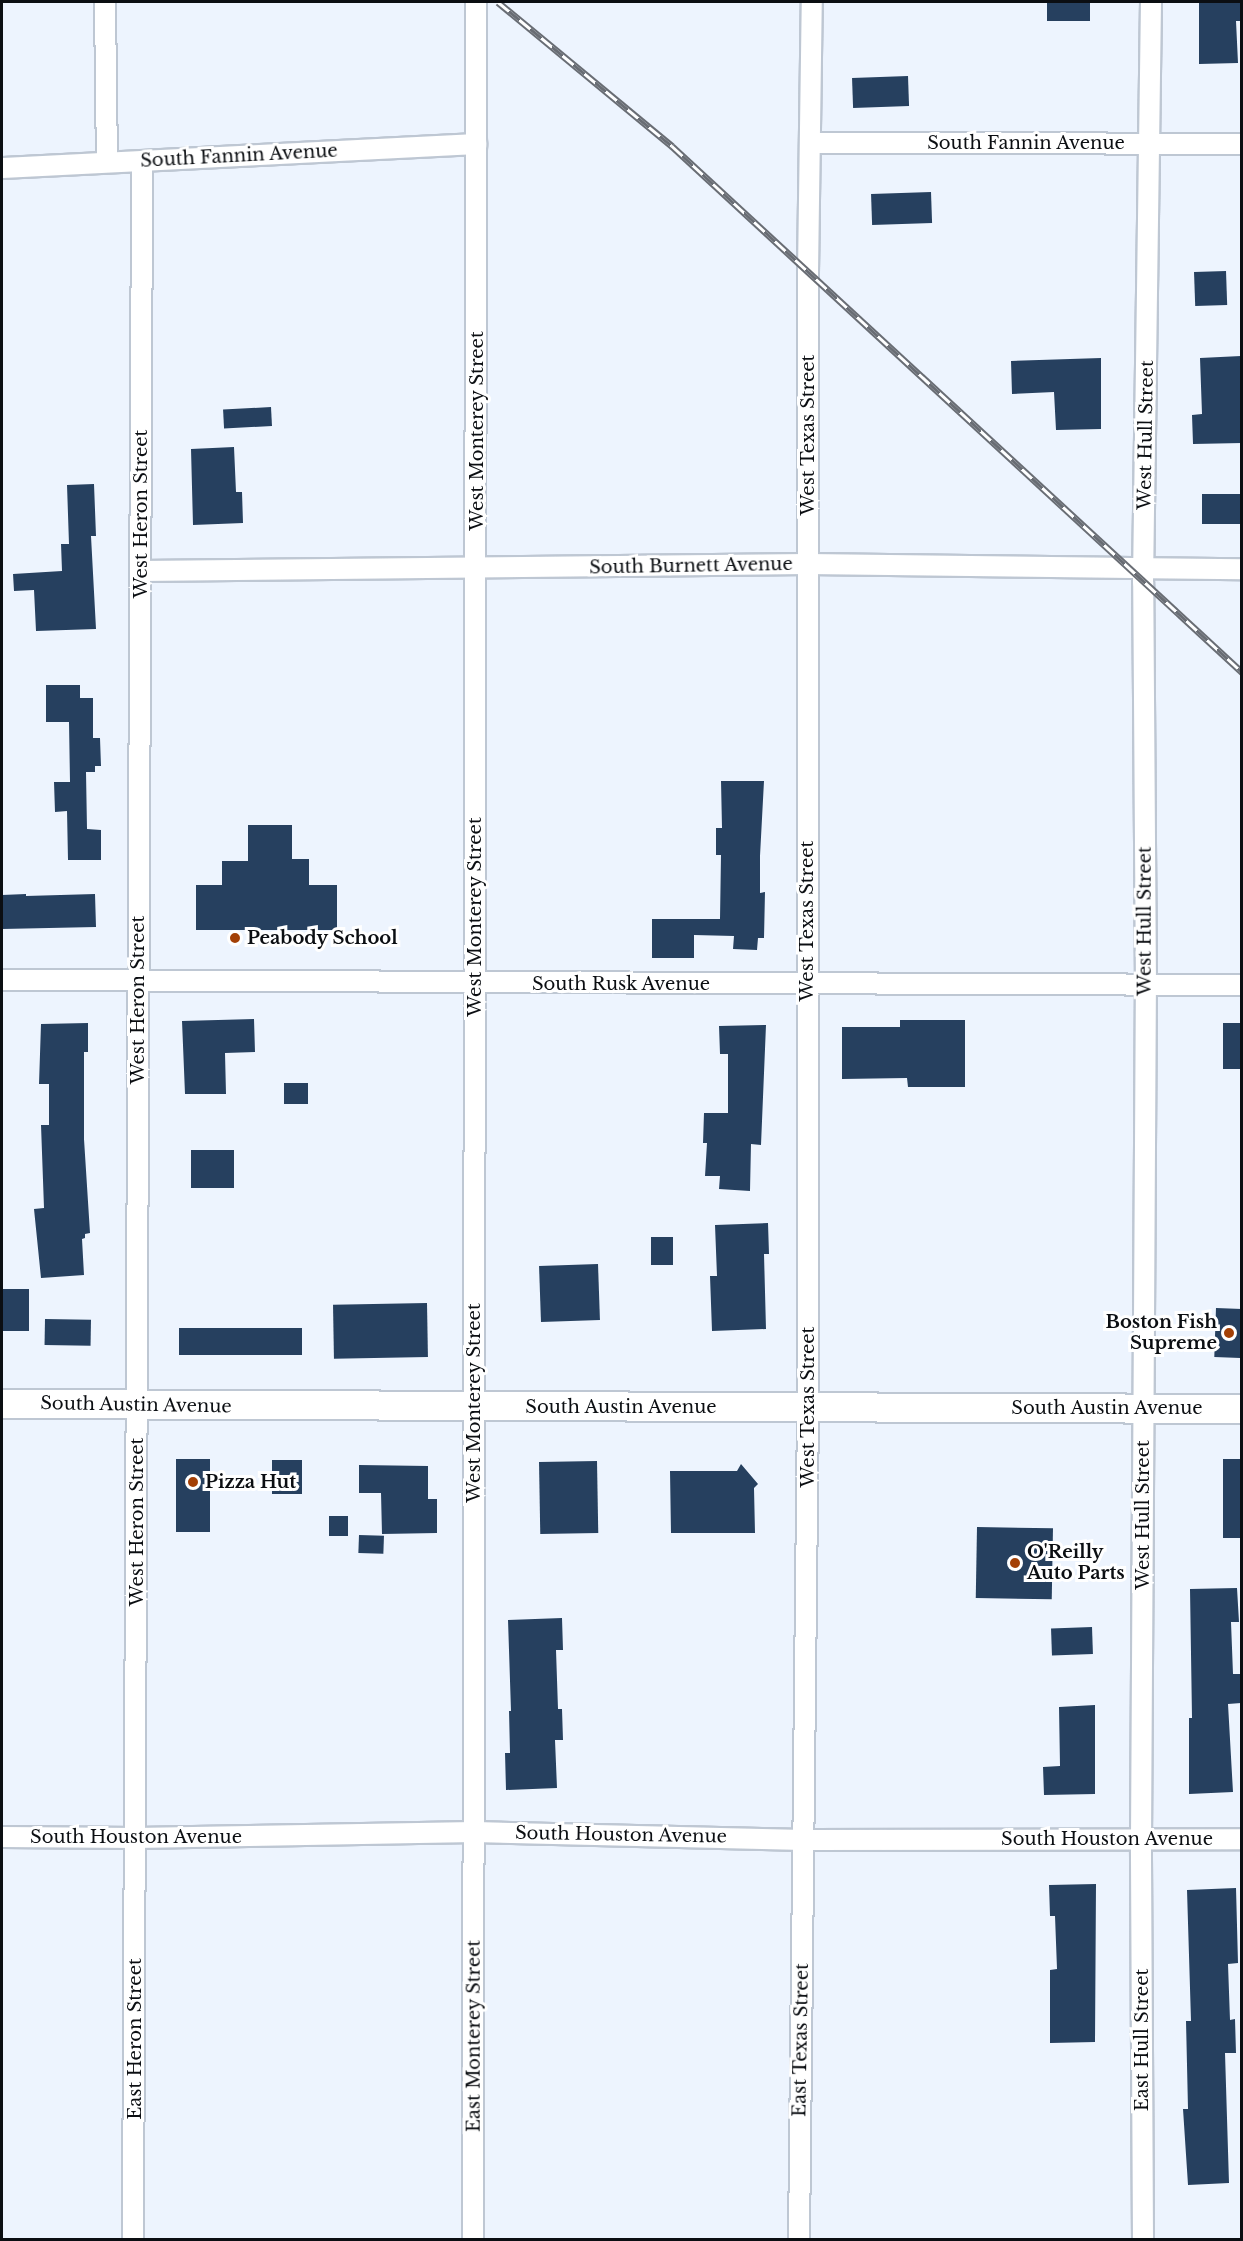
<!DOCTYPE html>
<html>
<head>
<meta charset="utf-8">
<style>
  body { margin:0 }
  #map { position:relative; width:1243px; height:2241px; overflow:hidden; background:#edf4fe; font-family:"Libre Baskerville",serif }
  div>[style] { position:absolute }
  .building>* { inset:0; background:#26405f; transform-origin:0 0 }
  .roads { filter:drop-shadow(2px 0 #bec7d3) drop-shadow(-2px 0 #bec7d3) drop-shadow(0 2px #bec7d3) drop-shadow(0 -2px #bec7d3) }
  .minor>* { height:20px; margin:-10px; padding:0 10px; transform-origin:10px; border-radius:10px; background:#fff }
  .highway>* { height:28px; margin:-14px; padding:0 14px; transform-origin:14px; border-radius:14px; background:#fff }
  .rail>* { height:7px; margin-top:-3.5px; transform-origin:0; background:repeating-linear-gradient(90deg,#fff 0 14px,#696d74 0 28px); box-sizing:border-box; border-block:2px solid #696d74 }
  .dots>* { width:16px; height:16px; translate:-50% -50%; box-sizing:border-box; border:3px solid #fff; border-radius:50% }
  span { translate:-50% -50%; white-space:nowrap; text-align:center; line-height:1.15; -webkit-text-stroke:6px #fff; paint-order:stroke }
  .street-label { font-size:18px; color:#0b0e12 }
  .poi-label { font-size:18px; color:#0b0e12; font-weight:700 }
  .left { translate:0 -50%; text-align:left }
  .right { translate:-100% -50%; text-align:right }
  .frame { position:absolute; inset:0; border:3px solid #0b0e12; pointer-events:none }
</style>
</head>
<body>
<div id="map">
  <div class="building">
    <i style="left:1047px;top:2px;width:43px;height:19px"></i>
    <i style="clip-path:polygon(1199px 2px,1242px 2px,1242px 21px,1236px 21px,1238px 63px,1199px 64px)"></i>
    <i style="left:908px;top:76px;width:30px;height:56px;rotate:88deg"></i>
    <i style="left:931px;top:192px;width:31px;height:60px;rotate:88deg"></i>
    <i style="left:1226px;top:271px;width:34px;height:32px;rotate:88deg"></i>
    <i style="clip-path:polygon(1241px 356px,1242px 443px,1193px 444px,1192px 415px,1202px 414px,1200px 358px)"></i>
    <i style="clip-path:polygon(1101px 358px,1101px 429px,1056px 430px,1054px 392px,1012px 394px,1011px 361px)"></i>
    <i style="left:271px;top:407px;width:19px;height:48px;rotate:87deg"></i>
    <i style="clip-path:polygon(234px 447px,236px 492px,242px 492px,243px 523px,193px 525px,191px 449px)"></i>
    <i style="clip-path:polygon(94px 484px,96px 536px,91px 536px,96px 629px,36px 631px,34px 590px,14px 591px,13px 574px,62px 571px,61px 544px,69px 544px,67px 485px)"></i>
    <i style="left:1242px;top:494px;width:30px;height:40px;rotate:90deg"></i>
    <i style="clip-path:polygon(46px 685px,80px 685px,80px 698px,93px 698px,93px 738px,100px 738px,101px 766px,95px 766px,95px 772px,86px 772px,87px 829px,101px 830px,101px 860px,68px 860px,67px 811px,55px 812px,54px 782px,70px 782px,69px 722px,46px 722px)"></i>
    <i style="clip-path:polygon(721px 781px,764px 781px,760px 856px,760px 893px,765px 892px,764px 938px,758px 938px,757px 950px,733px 949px,734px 936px,694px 935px,694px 958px,652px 958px,652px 919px,720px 919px,721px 855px,716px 855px,716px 828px,722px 828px)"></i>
    <i style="clip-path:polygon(248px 825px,292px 825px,292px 859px,309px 859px,309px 885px,337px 885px,337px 930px,196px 930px,196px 885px,222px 885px,222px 861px,248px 861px)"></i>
    <i style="clip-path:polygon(26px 894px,26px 896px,95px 894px,96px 927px,2px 929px,2px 895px)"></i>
    <i style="clip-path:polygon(254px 1019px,255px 1052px,225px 1053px,226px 1094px,185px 1094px,182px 1021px)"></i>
    <i style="clip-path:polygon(900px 1020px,965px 1020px,965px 1087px,908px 1087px,907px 1078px,842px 1079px,842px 1027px,900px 1027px)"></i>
    <i style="clip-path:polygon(88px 1023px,88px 1052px,84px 1052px,84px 1139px,90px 1233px,85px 1234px,85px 1238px,82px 1239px,84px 1275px,41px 1278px,34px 1209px,44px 1208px,41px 1125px,49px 1125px,49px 1084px,39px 1084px,41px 1024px)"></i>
    <i style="left:1223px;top:1023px;width:19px;height:46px"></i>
    <i style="clip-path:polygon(766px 1025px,761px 1145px,751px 1144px,750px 1191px,719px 1189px,720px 1176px,705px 1176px,707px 1143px,703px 1143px,704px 1113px,728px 1113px,728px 1054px,720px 1054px,719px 1026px)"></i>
    <i style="left:284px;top:1083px;width:24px;height:21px"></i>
    <i style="left:234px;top:1150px;width:38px;height:43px;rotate:90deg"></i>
    <i style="clip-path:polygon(768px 1223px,769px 1254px,764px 1254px,766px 1329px,712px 1331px,710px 1276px,717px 1276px,715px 1225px)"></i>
    <i style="left:651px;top:1237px;width:22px;height:28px"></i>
    <i style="left:598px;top:1264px;width:56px;height:59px;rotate:88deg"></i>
    <i style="left:2px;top:1289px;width:27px;height:42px"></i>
    <i style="left:427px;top:1303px;width:54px;height:94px;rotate:89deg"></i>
    <i style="left:1216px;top:1308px;width:26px;height:49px;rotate:2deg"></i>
    <i style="left:45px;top:1319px;width:46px;height:26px;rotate:1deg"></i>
    <i style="left:179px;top:1328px;width:123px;height:27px"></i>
    <i style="left:176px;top:1459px;width:34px;height:73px"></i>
    <i style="left:1223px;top:1459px;width:19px;height:79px"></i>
    <i style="left:272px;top:1460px;width:30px;height:34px"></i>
    <i style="left:597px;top:1461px;width:72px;height:58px;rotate:89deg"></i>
    <i style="clip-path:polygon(741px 1464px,758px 1484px,754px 1488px,755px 1533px,671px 1533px,670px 1471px,737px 1471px)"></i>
    <i style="clip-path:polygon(359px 1465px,428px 1466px,428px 1499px,437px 1499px,437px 1533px,382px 1534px,381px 1493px,359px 1493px)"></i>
    <i style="left:329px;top:1516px;width:19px;height:20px"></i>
    <i style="left:977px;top:1527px;width:76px;height:71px;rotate:1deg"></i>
    <i style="left:359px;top:1535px;width:25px;height:18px;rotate:2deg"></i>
    <i style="clip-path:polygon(1237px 1588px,1239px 1622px,1231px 1622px,1233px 1674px,1240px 1674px,1241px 1703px,1228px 1704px,1233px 1792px,1189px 1794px,1189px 1718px,1192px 1718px,1190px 1589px)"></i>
    <i style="clip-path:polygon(562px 1618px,563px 1650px,556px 1650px,558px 1709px,562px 1709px,563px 1740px,555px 1740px,557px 1788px,506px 1790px,505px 1753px,510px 1753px,509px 1711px,511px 1711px,508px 1620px)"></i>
    <i style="left:1092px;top:1627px;width:27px;height:41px;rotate:88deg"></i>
    <i style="clip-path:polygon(1095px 1705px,1095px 1794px,1044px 1795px,1043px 1767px,1060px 1766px,1059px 1707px)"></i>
    <i style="clip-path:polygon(1096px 1884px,1095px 2042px,1050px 2043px,1050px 1970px,1057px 1969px,1055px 1916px,1050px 1916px,1049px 1885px)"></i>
    <i style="clip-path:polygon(1236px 1888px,1238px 1963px,1228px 1964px,1230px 2020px,1235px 2019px,1236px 2053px,1225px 2053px,1229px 2183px,1188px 2185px,1183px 2109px,1188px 2109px,1186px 2021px,1191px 2021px,1187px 1890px)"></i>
  </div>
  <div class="roads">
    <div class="minor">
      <i style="left:105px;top:2px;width:160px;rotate:89.3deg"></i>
      <i style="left:811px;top:143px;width:431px;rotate:0.1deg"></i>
      <i style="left:2px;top:168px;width:475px;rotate:-2.9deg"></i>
      <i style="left:141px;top:571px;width:667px;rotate:-0.6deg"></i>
      <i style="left:808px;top:564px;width:434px;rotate:0.7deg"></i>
      <i style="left:2px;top:980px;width:1240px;rotate:0.23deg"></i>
      <i style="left:2px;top:1837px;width:134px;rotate:0.4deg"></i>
      <i style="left:136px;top:1838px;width:339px;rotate:-1deg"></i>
      <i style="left:475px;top:1832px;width:329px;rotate:1.4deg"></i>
      <i style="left:804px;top:1840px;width:438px;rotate:-0.1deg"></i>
      <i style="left:133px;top:2240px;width:2079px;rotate:-89.75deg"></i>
      <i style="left:473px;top:2240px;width:2238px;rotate:-89.92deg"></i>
      <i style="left:799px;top:2240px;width:833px;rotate:-89.38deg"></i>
      <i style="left:808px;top:1407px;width:1135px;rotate:-90deg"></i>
      <i style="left:808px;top:272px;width:270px;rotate:-89.2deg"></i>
      <i style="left:1143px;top:2240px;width:400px;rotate:-90.3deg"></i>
      <i style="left:1141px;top:1840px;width:856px;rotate:-89.67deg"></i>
      <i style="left:1146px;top:984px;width:402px;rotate:-90.4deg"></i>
      <i style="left:1143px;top:582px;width:580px;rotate:-89.21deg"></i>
    </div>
    <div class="highway">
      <i style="left:2px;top:1404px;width:1240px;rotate:0.23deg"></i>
    </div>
  </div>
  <div class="rail">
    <i style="left:498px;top:2px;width:226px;rotate:39.6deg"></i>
    <i style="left:672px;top:146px;width:776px;rotate:42.7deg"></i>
  </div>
  <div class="dots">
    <i style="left:235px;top:938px;background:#a34006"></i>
    <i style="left:1229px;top:1333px;background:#a34006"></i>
    <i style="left:193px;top:1482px;background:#a34006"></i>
    <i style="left:1015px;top:1563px;background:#a34006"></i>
  </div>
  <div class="street-label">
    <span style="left:1026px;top:143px">South Fannin Avenue</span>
    <span style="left:239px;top:156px;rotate:-3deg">South Fannin Avenue</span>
    <span style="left:477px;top:431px;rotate:-90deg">West Monterey Street</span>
    <span style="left:808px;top:435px;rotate:-90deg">West Texas Street</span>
    <span style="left:1146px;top:435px;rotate:-89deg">West Hull Street</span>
    <span style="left:141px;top:514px;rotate:-90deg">West Heron Street</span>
    <span style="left:691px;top:566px;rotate:-1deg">South Burnett Avenue</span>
    <span style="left:475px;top:917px;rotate:-90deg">West Monterey Street</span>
    <span style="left:807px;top:921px;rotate:-90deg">West Texas Street</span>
    <span style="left:1145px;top:921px;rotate:-90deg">West Hull Street</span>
    <span style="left:621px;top:984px">South Rusk Avenue</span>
    <span style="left:138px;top:1000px;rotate:-90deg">West Heron Street</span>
    <span style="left:474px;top:1403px;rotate:-90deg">West Monterey Street</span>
    <span style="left:136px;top:1405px;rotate:1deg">South Austin Avenue</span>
    <span style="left:621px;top:1407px">South Austin Avenue</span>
    <span style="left:808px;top:1407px;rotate:-90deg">West Texas Street</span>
    <span style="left:1107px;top:1408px">South Austin Avenue</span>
    <span style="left:1143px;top:1515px;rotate:-90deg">West Hull Street</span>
    <span style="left:137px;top:1522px;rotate:-90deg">West Heron Street</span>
    <span style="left:621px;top:1835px;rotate:1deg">South Houston Avenue</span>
    <span style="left:136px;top:1837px">South Houston Avenue</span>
    <span style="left:1107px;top:1839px">South Houston Avenue</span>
    <span style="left:474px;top:2036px;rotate:-90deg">East Monterey Street</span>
    <span style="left:135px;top:2039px;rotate:-90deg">East Heron Street</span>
    <span style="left:801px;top:2040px;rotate:-89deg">East Texas Street</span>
    <span style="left:1142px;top:2040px;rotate:-90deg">East Hull Street</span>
  </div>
  <div class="poi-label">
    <span class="left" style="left:247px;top:938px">Peabody School</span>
    <span class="right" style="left:1217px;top:1333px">Boston Fish<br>Supreme</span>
    <span class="left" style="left:205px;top:1482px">Pizza Hut</span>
    <span class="left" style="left:1027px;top:1563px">O'Reilly<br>Auto Parts</span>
  </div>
  <div class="frame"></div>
</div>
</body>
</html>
